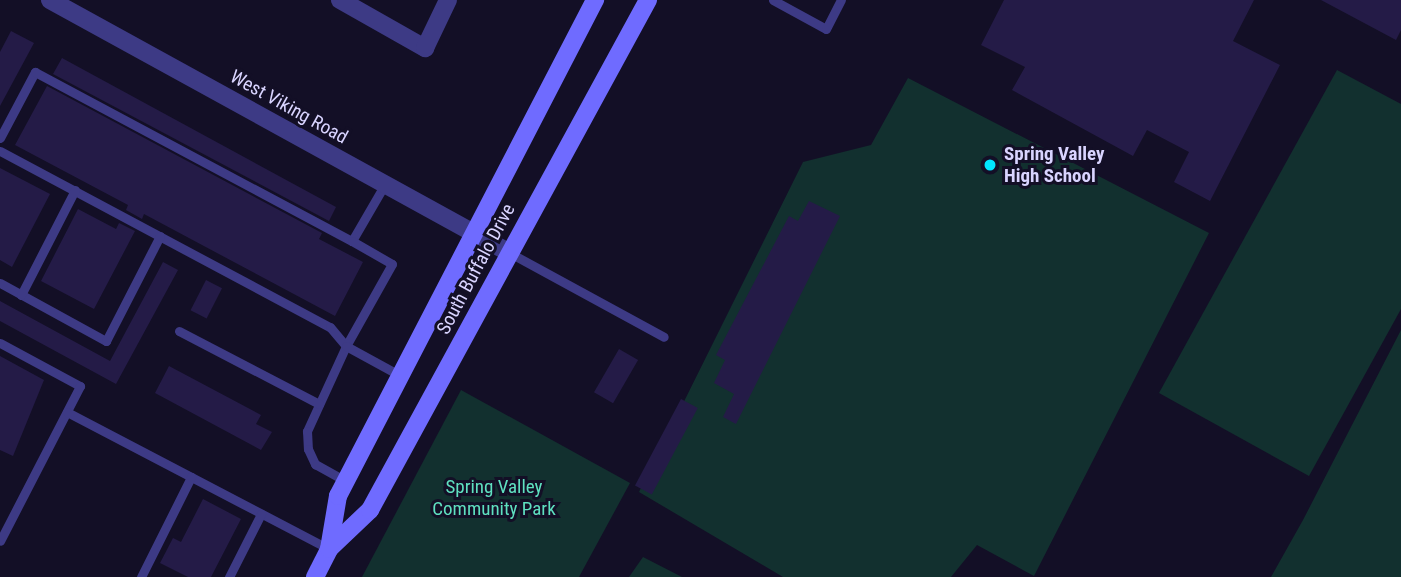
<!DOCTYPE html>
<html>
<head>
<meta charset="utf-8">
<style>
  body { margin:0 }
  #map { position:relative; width:1401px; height:577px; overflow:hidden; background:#130f26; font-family:"Roboto Condensed",sans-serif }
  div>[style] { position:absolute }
  .green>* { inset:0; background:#12302f }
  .building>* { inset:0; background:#241b47; transform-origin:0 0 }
  .service>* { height:9px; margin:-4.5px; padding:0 4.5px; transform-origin:4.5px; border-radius:4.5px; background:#3d3a85 }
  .minor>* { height:18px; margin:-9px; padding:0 9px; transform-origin:9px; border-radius:9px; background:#3d3a85 }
  .secondary>* { height:18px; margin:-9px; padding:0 9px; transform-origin:9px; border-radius:9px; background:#6f6bff }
  .dots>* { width:19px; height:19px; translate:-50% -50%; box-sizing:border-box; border:4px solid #130f26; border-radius:50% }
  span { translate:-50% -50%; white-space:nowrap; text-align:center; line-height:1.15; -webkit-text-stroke:6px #130f26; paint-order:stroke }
  .street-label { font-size:19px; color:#d9d4ff }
  .poi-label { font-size:19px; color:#d9d4ff; font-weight:700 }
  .left { translate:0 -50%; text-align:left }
  .park-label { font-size:19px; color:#5fe0c0 }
</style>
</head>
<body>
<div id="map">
  <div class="green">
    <i style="clip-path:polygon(1337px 70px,1401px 104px,1401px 309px,1309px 476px,1159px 393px)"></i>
    <i style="clip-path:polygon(908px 78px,1209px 233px,1034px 576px,977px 545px,951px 577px,783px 577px,639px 492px,803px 162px,871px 145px)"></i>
    <i style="clip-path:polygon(1401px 330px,1401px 577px,1271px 577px,1303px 520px)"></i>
    <i style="clip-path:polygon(461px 390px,630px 483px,579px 577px,362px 577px)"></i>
    <i style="clip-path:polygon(643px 557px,682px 577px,629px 577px)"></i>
  </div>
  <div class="building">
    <i style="clip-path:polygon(1004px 0,1254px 0,1233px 41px,1280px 65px,1210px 201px,1174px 182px,1189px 152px,1147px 130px,1133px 156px,1012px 90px,1025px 67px,981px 45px)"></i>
    <i style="clip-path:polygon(1321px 0,1401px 0,1401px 30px,1396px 40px)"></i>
    <i style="clip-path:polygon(11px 31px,34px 43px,0 106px,0 52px)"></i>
    <i style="clip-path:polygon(62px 58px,336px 207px,329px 221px,53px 74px)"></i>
    <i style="clip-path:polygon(47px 86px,322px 233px,319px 239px,363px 262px,335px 316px,144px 214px,142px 219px,126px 210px,128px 205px,15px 145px)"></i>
    <i style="clip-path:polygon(0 168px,50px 194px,12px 267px,0 260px)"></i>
    <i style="clip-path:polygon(809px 201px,840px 216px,736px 424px,723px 417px,734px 394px,714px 383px,725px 360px,716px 355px,789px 216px,798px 221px)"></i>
    <i style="clip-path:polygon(78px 209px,116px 229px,119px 223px,135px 231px,94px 309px,41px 281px)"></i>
    <i style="clip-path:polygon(163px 262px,178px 270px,116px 384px,0 321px,0 301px,110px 361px)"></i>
    <i style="left:206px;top:280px;width:18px;height:34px;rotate:27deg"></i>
    <i style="left:619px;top:349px;width:22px;height:50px;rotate:30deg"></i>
    <i style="clip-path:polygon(0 356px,44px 380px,13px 456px,0 450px)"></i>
    <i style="clip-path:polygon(169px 366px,261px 415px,256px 424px,272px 432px,261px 450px,155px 393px)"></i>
    <i style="left:681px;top:399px;width:19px;height:98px;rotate:28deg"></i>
    <i style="clip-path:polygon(203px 499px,241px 519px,211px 577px,188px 577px,160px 563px,173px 538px,181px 542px)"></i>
  </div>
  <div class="service">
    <i style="left:773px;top:0;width:60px;rotate:28.7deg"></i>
    <i style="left:826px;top:29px;width:33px;rotate:-63deg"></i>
    <i style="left:0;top:138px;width:75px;rotate:-62.1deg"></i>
    <i style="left:35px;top:72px;width:359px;rotate:28.1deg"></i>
    <i style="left:0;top:151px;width:374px;rotate:28.1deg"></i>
    <i style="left:330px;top:327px;width:25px;rotate:50deg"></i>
    <i style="left:346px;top:346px;width:94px;rotate:114.6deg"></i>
    <i style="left:307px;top:431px;width:18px;rotate:87deg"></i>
    <i style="left:308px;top:449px;width:17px;rotate:65deg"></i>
    <i style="left:315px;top:464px;width:35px;rotate:29deg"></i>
    <i style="left:385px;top:184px;width:66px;rotate:120.1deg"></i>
    <i style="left:352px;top:241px;width:46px;rotate:29.9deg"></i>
    <i style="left:392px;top:264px;width:94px;rotate:119.3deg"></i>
    <i style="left:346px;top:346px;width:60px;rotate:28.7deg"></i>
    <i style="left:510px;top:253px;width:175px;rotate:28.6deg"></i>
    <i style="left:0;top:283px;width:121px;rotate:28.7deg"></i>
    <i style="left:106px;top:341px;width:118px;rotate:-62.8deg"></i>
    <i style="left:21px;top:295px;width:118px;rotate:-62.8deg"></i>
    <i style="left:179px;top:331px;width:158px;rotate:27.5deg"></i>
    <i style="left:0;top:343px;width:91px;rotate:28.3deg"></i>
    <i style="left:80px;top:386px;width:174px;rotate:117.3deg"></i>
    <i style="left:67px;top:412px;width:296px;rotate:27.6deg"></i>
    <i style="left:141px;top:577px;width:112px;rotate:-63.4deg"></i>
    <i style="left:229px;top:577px;width:71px;rotate:-63.1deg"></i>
  </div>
  <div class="minor">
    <i style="left:50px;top:0;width:523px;rotate:28.82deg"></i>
    <i style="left:340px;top:0;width:98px;rotate:29.5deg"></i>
    <i style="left:425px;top:48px;width:53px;rotate:-64.4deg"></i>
  </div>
  <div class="secondary">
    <i style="left:329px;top:549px;width:54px;rotate:-80.4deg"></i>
    <i style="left:338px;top:496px;width:559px;rotate:-62.61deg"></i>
    <i style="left:315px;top:577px;width:31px;rotate:-63deg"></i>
    <i style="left:329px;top:549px;width:57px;rotate:-43.6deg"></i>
    <i style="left:370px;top:510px;width:581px;rotate:-61.41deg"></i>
  </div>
  <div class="dots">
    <i style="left:990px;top:165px;background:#00e5ff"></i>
  </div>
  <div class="street-label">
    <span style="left:289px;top:107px;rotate:29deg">West Viking Road</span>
    <span style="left:476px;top:269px;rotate:-62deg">South Buffalo Drive</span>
  </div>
  <div class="poi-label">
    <span class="left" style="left:1004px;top:165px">Spring Valley<br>High School</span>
  </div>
  <div class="park-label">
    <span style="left:494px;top:498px">Spring Valley<br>Community Park</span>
  </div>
</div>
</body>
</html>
